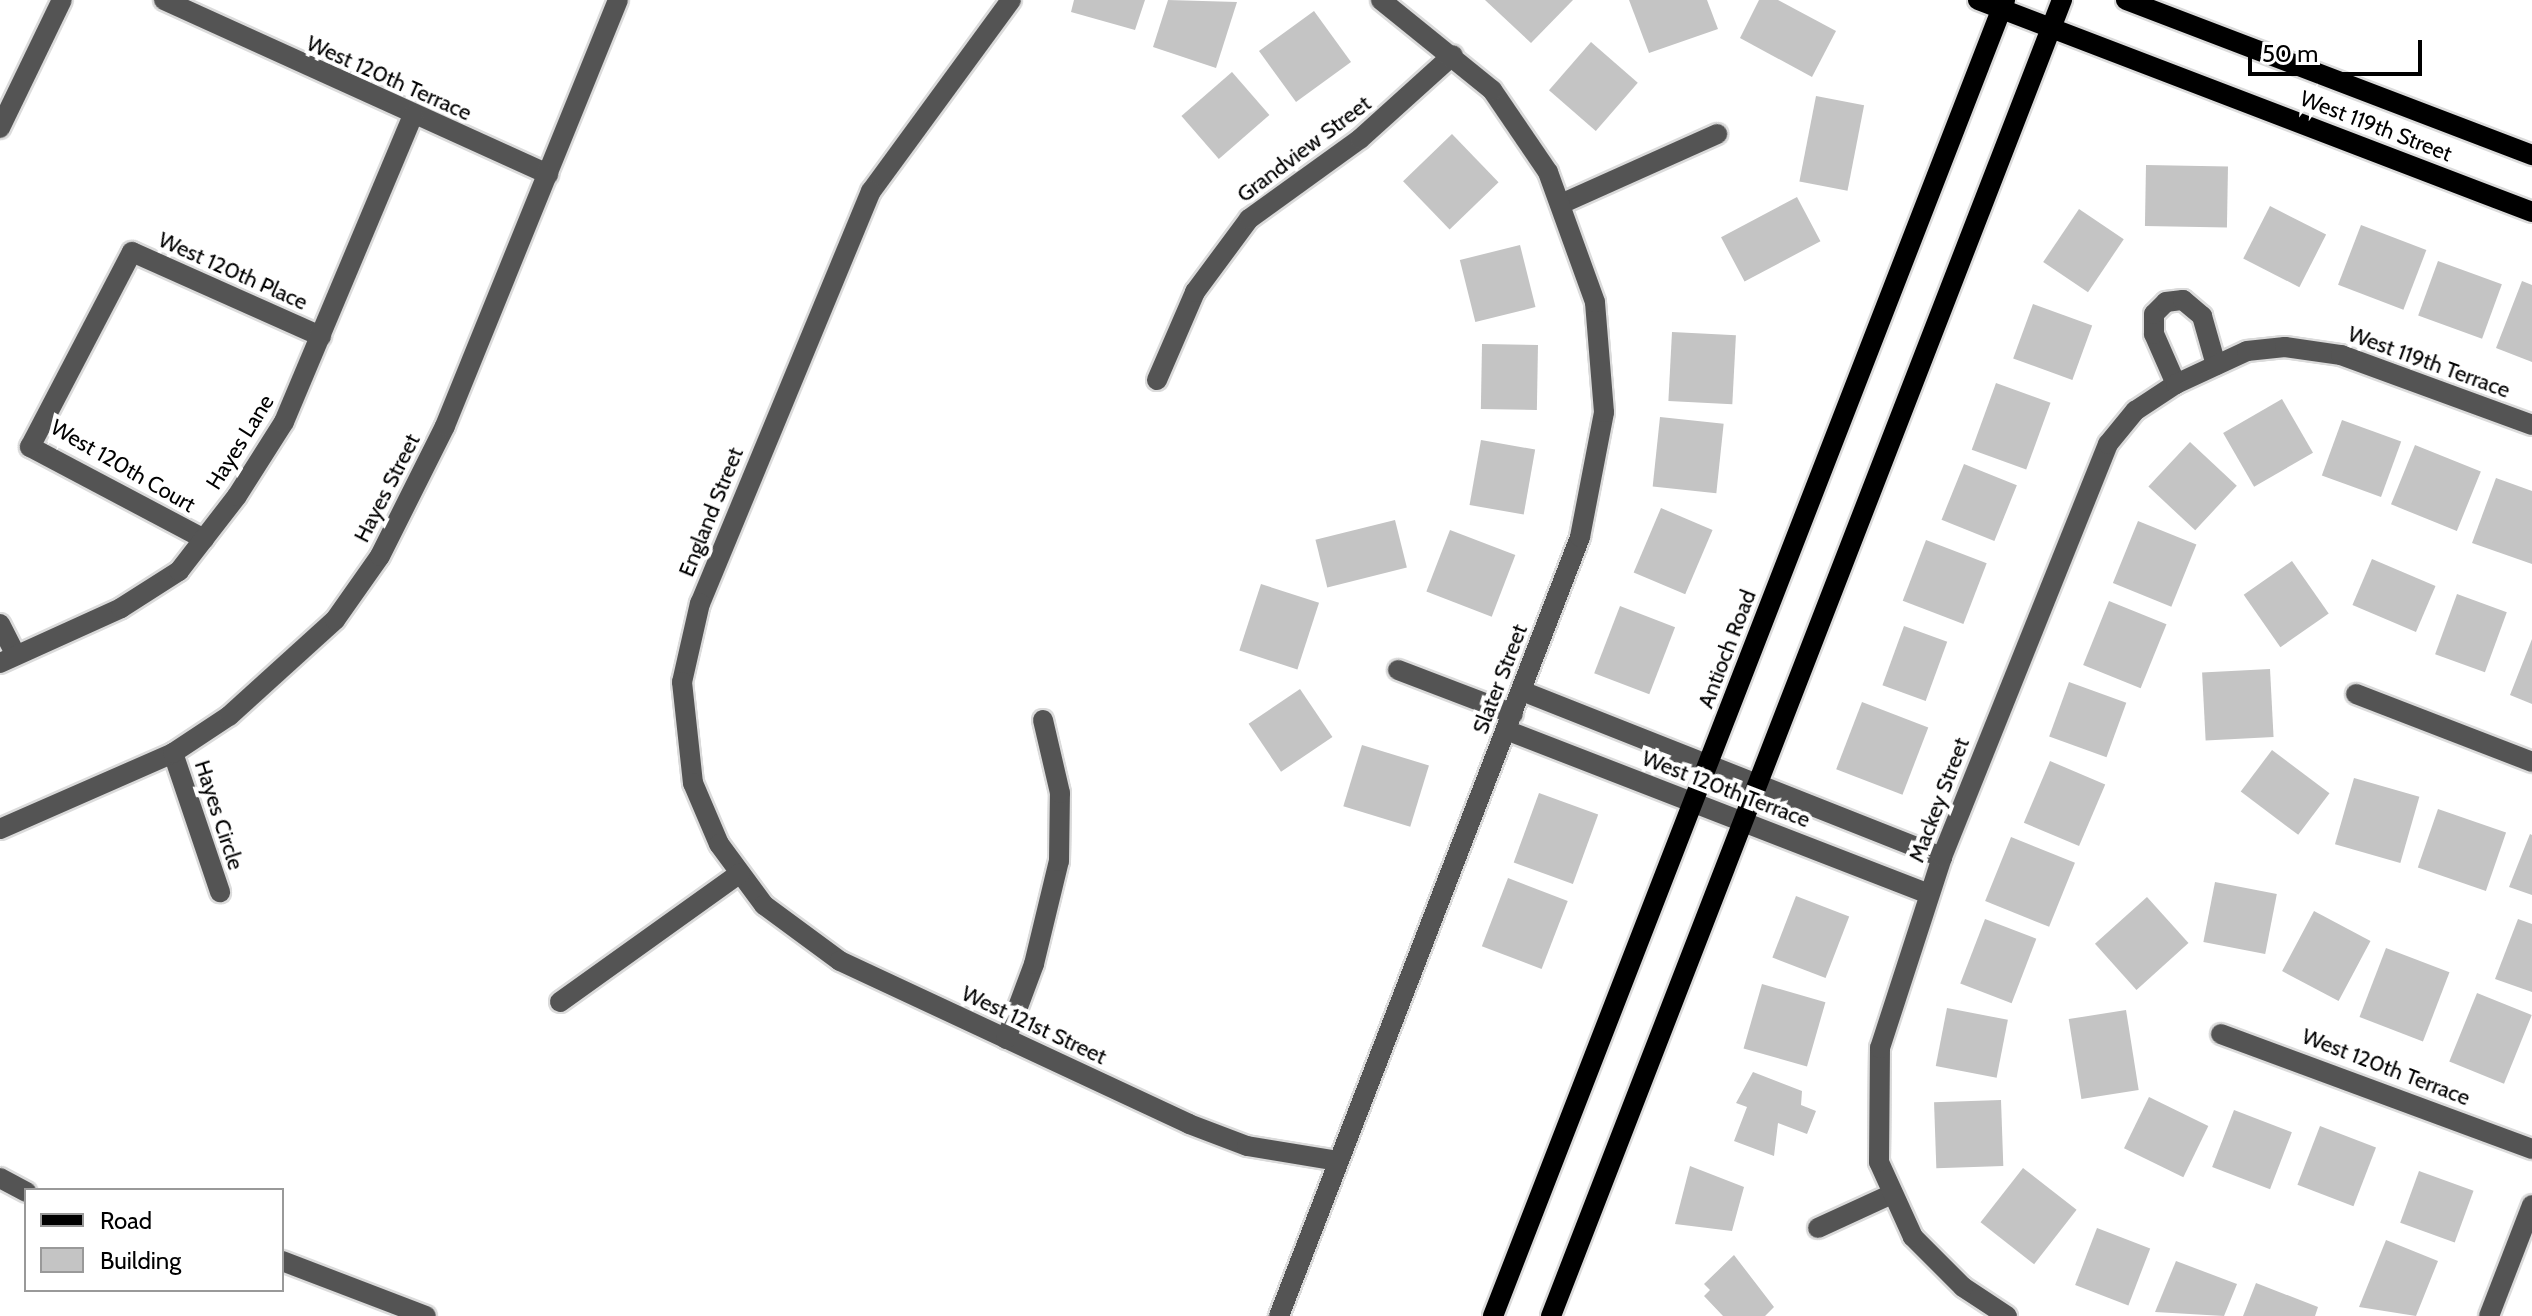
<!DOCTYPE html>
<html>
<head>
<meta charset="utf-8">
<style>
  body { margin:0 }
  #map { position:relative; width:2532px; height:1316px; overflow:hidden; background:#fff; font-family:Cabin,sans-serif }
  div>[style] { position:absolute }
  .building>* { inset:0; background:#c4c4c4; transform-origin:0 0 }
  .roads { filter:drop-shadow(2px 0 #dbdbdb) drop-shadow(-2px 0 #dbdbdb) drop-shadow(0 2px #dbdbdb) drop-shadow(0 -2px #dbdbdb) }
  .minor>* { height:20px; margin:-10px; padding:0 10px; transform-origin:10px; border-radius:10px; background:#545454 }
  .major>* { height:20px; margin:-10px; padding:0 10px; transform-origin:10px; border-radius:10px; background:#000 }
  span { translate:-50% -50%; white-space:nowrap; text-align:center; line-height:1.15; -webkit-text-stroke:8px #fff; paint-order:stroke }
  .street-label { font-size:22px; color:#000 }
  .legend { position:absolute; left:24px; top:1188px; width:260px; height:104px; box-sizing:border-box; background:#fff; border:2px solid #999; margin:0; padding:10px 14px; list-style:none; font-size:24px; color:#000 }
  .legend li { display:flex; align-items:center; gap:16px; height:40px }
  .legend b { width:40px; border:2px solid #999 }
  .scale { position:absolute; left:2248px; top:40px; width:174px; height:36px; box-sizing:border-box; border:4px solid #000; border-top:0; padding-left:10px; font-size:24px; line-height:28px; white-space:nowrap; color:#000; -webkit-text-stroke:6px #fff; paint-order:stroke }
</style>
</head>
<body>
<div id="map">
  <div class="building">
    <i style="clip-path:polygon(1074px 0,1145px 0,1135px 30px,1071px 12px)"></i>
    <i style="clip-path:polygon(1168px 0,1237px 2px,1216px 68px,1153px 47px)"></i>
    <i style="clip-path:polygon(1485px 0,1573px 0,1531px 43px)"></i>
    <i style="clip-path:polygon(1629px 0,1707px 0,1718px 29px,1649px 53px)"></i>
    <i style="clip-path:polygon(1759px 0,1778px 0,1836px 31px,1812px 77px,1740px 38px)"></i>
    <i style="left:1314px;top:11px;width:63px;height:68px;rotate:54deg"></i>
    <i style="left:1591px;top:42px;width:62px;height:64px;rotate:41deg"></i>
    <i style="left:1232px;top:72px;width:57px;height:67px;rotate:49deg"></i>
    <i style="left:1816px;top:96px;width:49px;height:87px;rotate:11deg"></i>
    <i style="left:1452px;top:134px;width:67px;height:68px;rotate:46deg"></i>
    <i style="left:2146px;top:165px;width:82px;height:61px;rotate:1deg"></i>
    <i style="left:1797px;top:197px;width:50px;height:86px;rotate:62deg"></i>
    <i style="left:2270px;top:206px;width:63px;height:59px;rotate:27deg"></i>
    <i style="left:2079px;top:209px;width:54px;height:64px;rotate:34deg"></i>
    <i style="left:2361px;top:225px;width:70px;height:64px;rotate:21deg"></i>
    <i style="left:1520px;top:245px;width:64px;height:62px;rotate:76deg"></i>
    <i style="left:2438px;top:261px;width:68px;height:58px;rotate:20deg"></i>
    <i style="clip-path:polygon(2522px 281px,2532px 285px,2532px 362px,2496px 348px)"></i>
    <i style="left:2033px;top:304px;width:63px;height:58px;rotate:20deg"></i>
    <i style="left:1672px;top:332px;width:64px;height:69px;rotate:3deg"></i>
    <i style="left:1482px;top:344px;width:56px;height:65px;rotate:1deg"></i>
    <i style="left:1996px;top:383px;width:58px;height:71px;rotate:20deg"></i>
    <i style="left:2282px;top:399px;width:62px;height:68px;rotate:60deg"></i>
    <i style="left:1660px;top:417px;width:64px;height:70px;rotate:6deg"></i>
    <i style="left:2342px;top:420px;width:63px;height:59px;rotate:20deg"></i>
    <i style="left:1481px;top:440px;width:55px;height:66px;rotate:10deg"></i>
    <i style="left:2190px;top:442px;width:64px;height:61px;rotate:43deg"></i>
    <i style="left:2415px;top:445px;width:71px;height:64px;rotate:22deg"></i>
    <i style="left:1964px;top:464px;width:57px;height:60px;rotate:22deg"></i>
    <i style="clip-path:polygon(2496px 478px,2532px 491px,2532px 564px,2472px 543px)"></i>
    <i style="left:1661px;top:508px;width:56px;height:70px;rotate:23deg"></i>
    <i style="left:1395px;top:520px;width:49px;height:82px;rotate:76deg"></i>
    <i style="left:2138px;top:521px;width:63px;height:67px;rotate:22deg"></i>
    <i style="left:1450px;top:530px;width:70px;height:66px;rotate:21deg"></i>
    <i style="left:1926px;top:540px;width:65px;height:65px;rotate:21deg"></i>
    <i style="left:2372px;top:559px;width:69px;height:50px;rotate:23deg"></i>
    <i style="left:2292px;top:561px;width:64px;height:59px;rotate:55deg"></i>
    <i style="left:1261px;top:584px;width:61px;height:70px;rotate:18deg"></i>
    <i style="left:2457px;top:594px;width:53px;height:64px;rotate:20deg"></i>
    <i style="left:2109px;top:601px;width:62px;height:69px;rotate:22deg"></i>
    <i style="left:1620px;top:606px;width:59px;height:72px;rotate:21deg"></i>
    <i style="left:1904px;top:626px;width:46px;height:63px;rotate:20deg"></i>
    <i style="clip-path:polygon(2532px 639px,2532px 704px,2510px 695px)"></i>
    <i style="left:2270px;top:669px;width:68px;height:68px;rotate:87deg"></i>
    <i style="left:2069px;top:682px;width:61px;height:58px;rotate:20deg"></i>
    <i style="left:1300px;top:689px;width:58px;height:62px;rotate:56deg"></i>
    <i style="left:1862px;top:702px;width:71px;height:72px;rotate:21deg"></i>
    <i style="left:1362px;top:745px;width:70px;height:64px;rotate:17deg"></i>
    <i style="left:2272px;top:750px;width:72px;height:52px;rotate:37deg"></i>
    <i style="left:2050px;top:761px;width:60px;height:67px;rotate:23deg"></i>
    <i style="left:2354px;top:778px;width:68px;height:69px;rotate:16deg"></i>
    <i style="left:1539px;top:793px;width:63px;height:74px;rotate:20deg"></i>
    <i style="left:2438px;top:809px;width:72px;height:62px;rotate:19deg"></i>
    <i style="clip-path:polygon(2530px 834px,2532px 835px,2532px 895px,2509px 887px)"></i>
    <i style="left:2011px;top:837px;width:69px;height:69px;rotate:22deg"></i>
    <i style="left:1508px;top:878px;width:64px;height:73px;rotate:21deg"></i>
    <i style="left:2215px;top:882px;width:63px;height:61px;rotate:11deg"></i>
    <i style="left:1796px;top:896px;width:57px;height:66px;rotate:21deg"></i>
    <i style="left:2147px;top:897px;width:62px;height:70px;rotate:48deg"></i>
    <i style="left:2314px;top:911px;width:64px;height:68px;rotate:28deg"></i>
    <i style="left:1985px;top:919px;width:55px;height:69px;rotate:21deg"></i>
    <i style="clip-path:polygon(2518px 919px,2532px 924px,2532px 992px,2495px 979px)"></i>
    <i style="left:2386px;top:948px;width:68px;height:74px;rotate:21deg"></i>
    <i style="left:1762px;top:984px;width:66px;height:67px;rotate:16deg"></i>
    <i style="left:2477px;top:993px;width:59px;height:74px;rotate:22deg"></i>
    <i style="left:1947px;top:1008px;width:62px;height:59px;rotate:11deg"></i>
    <i style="left:2126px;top:1010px;width:81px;height:58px;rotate:81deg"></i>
    <i style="clip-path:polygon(1753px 1072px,1802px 1091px,1801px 1105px,1816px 1111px,1807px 1134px,1778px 1123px,1774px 1156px,1734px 1141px,1747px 1107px,1736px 1103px)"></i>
    <i style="left:2149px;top:1097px;width:66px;height:57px;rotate:26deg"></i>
    <i style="left:2001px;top:1100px;width:66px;height:67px;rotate:88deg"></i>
    <i style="left:2234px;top:1110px;width:62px;height:61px;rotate:21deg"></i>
    <i style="left:2320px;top:1126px;width:60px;height:63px;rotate:21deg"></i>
    <i style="clip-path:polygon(1690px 1166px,1744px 1187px,1732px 1231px,1675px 1224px)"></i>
    <i style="left:2023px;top:1168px;width:68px;height:69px;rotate:38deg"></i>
    <i style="left:2419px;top:1171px;width:58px;height:55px;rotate:20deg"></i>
    <i style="left:2097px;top:1228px;width:57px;height:61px;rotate:21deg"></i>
    <i style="clip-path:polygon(2386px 1240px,2438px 1261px,2416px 1316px,2359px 1307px)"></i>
    <i style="clip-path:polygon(1734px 1255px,1774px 1307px,1765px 1316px,1723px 1316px,1704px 1296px,1710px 1290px,1704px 1284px)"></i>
    <i style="clip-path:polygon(2176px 1261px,2237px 1284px,2224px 1316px,2155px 1312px)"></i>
    <i style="clip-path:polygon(2256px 1283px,2318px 1307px,2315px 1316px,2243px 1316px)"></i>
  </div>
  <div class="roads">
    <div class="minor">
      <i style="left:164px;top:0;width:422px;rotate:24.4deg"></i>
      <i style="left:1011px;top:0;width:237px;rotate:126.2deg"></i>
      <i style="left:871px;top:191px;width:446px;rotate:112.5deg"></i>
      <i style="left:700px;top:603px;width:81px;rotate:102.8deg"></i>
      <i style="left:682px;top:682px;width:102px;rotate:83.8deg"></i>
      <i style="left:693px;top:783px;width:66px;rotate:66.9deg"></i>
      <i style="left:719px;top:844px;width:76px;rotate:53.6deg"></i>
      <i style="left:764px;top:905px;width:94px;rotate:36.4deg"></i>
      <i style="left:840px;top:961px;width:385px;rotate:25deg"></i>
      <i style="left:1189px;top:1124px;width:62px;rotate:20.8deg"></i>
      <i style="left:1247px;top:1146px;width:93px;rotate:9.3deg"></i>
      <i style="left:0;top:128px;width:142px;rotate:-64.2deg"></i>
      <i style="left:1563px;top:203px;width:169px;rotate:-24.1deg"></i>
      <i style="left:1157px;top:380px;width:96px;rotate:-66.6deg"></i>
      <i style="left:1195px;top:292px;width:91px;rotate:-53.5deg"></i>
      <i style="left:1249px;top:219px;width:137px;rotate:-35.8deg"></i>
      <i style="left:1360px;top:139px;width:125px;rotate:-42.1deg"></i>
      <i style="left:2176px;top:384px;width:55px;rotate:-113.7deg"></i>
      <i style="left:2154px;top:334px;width:20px;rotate:-90deg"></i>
      <i style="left:2154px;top:314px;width:17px;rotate:-45deg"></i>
      <i style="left:2166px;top:302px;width:17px;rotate:-7deg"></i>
      <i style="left:2183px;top:300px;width:25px;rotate:40deg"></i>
      <i style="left:2202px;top:316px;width:51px;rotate:74.1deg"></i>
      <i style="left:204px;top:539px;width:197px;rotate:-152.1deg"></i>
      <i style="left:30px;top:447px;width:220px;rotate:-62.4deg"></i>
      <i style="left:132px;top:252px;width:207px;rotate:24deg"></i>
      <i style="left:0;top:624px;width:35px;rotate:63deg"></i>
      <i style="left:0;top:663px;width:133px;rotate:-24.4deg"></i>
      <i style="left:121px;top:608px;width:69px;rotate:-32.5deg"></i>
      <i style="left:179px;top:571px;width:95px;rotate:-52.3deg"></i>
      <i style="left:237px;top:496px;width:88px;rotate:-57.6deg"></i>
      <i style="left:284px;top:422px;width:333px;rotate:-67.2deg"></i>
      <i style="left:1398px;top:670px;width:123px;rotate:20.9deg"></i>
      <i style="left:1522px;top:691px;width:452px;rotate:21.6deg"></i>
      <i style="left:2356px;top:694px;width:189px;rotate:21.1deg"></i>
      <i style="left:1506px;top:730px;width:454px;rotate:21.2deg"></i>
      <i style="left:173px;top:753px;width:147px;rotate:71.3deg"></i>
      <i style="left:0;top:829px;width:189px;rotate:-23.7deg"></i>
      <i style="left:173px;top:753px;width:67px;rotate:-33.5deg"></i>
      <i style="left:229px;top:716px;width:143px;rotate:-42.2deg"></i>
      <i style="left:335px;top:620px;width:78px;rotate:-54.9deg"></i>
      <i style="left:380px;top:556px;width:145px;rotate:-63.4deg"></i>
      <i style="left:445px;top:426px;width:460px;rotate:-67.9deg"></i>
      <i style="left:560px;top:1002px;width:221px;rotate:-35.6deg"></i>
      <i style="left:2221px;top:1034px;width:332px;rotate:20.3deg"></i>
      <i style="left:1006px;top:1039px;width:80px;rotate:-69.5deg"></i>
      <i style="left:1034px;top:964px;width:106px;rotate:-76.4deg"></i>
      <i style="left:1059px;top:861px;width:68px;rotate:-89.2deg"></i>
      <i style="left:1060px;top:793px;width:75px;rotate:-103.1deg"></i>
      <i style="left:0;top:1178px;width:30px;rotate:28deg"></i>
      <i style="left:1818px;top:1228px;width:81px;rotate:-24.7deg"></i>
      <i style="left:282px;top:1261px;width:154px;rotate:20.9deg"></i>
      <i style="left:1279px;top:1316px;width:835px;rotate:-68.87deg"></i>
      <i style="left:1580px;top:537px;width:127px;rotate:-79.1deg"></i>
      <i style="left:1604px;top:412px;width:110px;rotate:-94.7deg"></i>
      <i style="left:1595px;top:302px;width:138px;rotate:-109.9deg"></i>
      <i style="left:1548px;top:172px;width:99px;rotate:-124.3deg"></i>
      <i style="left:1492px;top:90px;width:143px;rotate:-141deg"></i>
      <i style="left:2007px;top:1316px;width:53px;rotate:-146.6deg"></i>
      <i style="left:1963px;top:1287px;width:71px;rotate:-135deg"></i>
      <i style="left:1913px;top:1237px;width:82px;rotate:-114.4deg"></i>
      <i style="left:1879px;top:1162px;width:114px;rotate:-89.5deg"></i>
      <i style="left:1880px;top:1048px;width:201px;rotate:-72deg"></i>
      <i style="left:1942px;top:857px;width:445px;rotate:-68.1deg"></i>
      <i style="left:2108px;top:444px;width:43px;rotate:-50.7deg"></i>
      <i style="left:2135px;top:411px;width:49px;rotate:-33.4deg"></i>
      <i style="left:2176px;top:384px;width:78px;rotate:-24.9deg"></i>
      <i style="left:2247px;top:351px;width:38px;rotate:-6deg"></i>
      <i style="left:2285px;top:347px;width:57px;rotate:8.1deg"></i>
      <i style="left:2341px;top:355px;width:203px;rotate:20.1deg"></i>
      <i style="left:2489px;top:1316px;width:119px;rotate:-68.8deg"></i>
    </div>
    <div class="major">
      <i style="left:1978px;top:0;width:593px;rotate:20.94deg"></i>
      <i style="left:2126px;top:0;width:435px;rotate:20.9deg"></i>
      <i style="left:1493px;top:1316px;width:1412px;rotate:-68.74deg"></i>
      <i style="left:1551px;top:1316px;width:1412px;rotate:-68.78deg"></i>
    </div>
  </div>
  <div class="street-label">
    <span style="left:389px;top:78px;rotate:24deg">West 120th Terrace</span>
    <span style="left:2376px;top:126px;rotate:21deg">West 119th Street</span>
    <span style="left:1304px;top:149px;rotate:-37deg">Grandview Street</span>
    <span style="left:233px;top:271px;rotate:24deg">West 120th Place</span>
    <span style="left:2429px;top:362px;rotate:20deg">West 119th Terrace</span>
    <span style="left:240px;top:442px;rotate:-58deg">Hayes Lane</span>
    <span style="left:123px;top:466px;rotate:30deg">West 120th Court</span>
    <span style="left:387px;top:488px;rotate:-63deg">Hayes Street</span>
    <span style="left:711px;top:512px;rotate:-68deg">England Street</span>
    <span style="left:1727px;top:649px;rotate:-69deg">Antioch Road</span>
    <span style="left:1500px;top:679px;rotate:-69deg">Slater Street</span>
    <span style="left:1726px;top:789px;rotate:21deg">West 120th Terrace</span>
    <span style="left:1939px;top:800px;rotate:-69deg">Mackey Street</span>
    <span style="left:219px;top:815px;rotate:72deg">Hayes Circle</span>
    <span style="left:1034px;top:1025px;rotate:25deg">West 121st Street</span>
    <span style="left:2386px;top:1067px;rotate:21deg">West 120th Terrace</span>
  </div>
  <ul class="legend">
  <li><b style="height:10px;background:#000"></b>Road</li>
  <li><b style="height:22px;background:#c4c4c4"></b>Building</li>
  </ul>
  <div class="scale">50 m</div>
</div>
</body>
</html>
